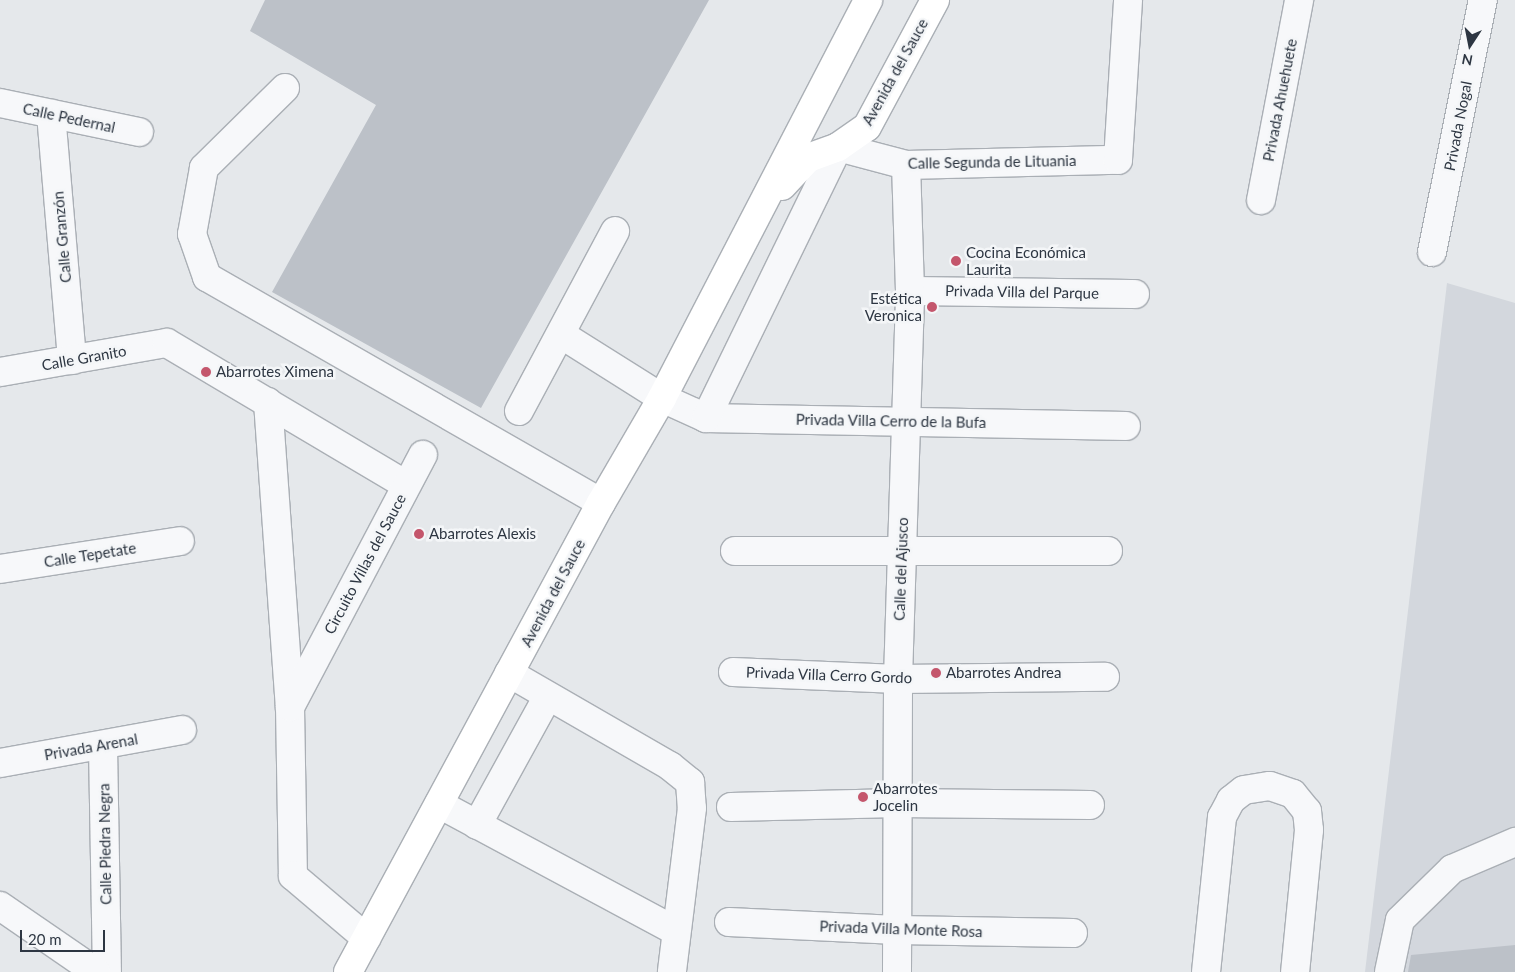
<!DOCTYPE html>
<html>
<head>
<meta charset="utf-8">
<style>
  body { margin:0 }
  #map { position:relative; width:1515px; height:972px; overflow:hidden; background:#e5e8eb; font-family:Lato,sans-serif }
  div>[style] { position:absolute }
  .built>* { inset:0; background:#d3d7dd }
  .building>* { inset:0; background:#bcc1c8 }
  .roads { filter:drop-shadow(1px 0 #aaafb5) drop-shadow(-1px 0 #aaafb5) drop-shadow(0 1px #aaafb5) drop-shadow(0 -1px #aaafb5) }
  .minor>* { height:28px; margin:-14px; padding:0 14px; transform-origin:14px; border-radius:14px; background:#f7f8fa }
  .major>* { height:28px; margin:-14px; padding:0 14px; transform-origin:14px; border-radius:14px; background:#fff }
  .dots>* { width:14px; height:14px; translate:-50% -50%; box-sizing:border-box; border:2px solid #f4f6f8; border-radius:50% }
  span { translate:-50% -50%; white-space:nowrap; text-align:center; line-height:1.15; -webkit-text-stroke:5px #f4f6f8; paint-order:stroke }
  .street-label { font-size:15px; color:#2d3642 }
  .poi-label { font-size:15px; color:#2d3642 }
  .left { translate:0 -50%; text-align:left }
  .right { translate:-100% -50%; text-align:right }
  .north { position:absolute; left:1445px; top:20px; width:50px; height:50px; -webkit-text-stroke:4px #f4f6f8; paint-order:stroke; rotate:191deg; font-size:14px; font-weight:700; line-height:20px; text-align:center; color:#2d3642 }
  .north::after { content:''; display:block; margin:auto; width:18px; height:22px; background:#2d3642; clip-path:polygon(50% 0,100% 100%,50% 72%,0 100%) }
  .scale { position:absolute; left:20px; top:930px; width:85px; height:22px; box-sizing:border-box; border:2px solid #2d3642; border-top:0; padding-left:6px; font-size:15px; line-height:18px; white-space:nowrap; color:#2d3642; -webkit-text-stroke:4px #f4f6f8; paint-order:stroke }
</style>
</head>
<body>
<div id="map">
  <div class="built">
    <i style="clip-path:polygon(1447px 283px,1515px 303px,1515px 972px,1365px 972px)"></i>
  </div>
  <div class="building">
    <i style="clip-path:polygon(265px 0,709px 0,481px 408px,272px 292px,376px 105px,250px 31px)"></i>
    <i style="clip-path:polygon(1515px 945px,1515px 972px,1408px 972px,1411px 955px)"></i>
  </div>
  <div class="roads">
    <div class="minor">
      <i style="left:285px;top:88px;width:114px;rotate:135.4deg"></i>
      <i style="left:204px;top:168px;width:67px;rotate:100.3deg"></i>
      <i style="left:192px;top:234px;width:46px;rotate:70.8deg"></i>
      <i style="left:207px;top:277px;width:454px;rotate:29.8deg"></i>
      <i style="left:0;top:103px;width:142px;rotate:11.8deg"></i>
      <i style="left:51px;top:114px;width:247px;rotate:85.1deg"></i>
      <i style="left:1261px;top:200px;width:204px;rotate:-79.2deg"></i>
      <i style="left:1432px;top:252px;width:257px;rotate:-78.6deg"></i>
      <i style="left:910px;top:291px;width:225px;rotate:0.8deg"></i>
      <i style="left:562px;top:335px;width:118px;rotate:32.2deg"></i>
      <i style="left:662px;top:398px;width:48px;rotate:24.4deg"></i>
      <i style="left:706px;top:418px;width:420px;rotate:1.1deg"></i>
      <i style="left:0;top:372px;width:169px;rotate:-9.9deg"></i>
      <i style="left:167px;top:343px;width:278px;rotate:30.7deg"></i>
      <i style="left:268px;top:402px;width:306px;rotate:85.9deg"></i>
      <i style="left:290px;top:707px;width:169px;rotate:89deg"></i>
      <i style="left:293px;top:876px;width:96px;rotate:40.3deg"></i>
      <i style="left:519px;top:411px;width:204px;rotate:-61.9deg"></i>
      <i style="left:706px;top:418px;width:301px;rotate:-64deg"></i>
      <i style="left:838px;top:147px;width:70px;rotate:14.8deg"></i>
      <i style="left:906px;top:165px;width:212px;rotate:-1.4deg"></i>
      <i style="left:1118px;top:160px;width:160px;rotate:-86.4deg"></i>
      <i style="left:735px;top:551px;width:373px"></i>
      <i style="left:0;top:569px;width:182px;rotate:-8.8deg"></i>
      <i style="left:733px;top:672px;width:165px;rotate:2.4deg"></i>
      <i style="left:898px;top:679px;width:207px;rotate:-0.6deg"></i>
      <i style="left:509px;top:673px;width:186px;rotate:30deg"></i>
      <i style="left:670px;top:766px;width:26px;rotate:39deg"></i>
      <i style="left:690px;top:782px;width:26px;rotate:86deg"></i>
      <i style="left:692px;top:808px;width:165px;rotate:97deg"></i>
      <i style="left:290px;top:707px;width:285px;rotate:-62.2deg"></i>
      <i style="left:103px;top:746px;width:226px;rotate:89deg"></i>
      <i style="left:0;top:763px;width:185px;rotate:-10.3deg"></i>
      <i style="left:439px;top:804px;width:269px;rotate:28.2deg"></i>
      <i style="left:731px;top:807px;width:167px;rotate:-1.4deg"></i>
      <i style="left:898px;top:803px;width:192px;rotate:0.6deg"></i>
      <i style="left:477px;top:825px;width:147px;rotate:-61.2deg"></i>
      <i style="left:0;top:906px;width:116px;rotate:34.5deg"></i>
      <i style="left:729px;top:922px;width:168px;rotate:2.7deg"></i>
      <i style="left:897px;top:930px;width:176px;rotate:1deg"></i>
      <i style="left:897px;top:972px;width:293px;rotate:-89.8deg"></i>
      <i style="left:898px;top:679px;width:388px;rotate:-88.2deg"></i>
      <i style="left:910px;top:291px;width:126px;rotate:-91.8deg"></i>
      <i style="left:1206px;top:972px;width:156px;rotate:-84.1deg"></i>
      <i style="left:1222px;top:817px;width:19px;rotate:-62deg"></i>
      <i style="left:1231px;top:800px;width:16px;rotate:-38deg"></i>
      <i style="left:1244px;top:790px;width:26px;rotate:-9deg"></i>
      <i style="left:1270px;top:786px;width:24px;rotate:19deg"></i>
      <i style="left:1293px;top:794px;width:22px;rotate:51deg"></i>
      <i style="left:1307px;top:811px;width:19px;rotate:84deg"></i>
      <i style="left:1309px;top:830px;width:143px;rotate:95.6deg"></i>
      <i style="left:1389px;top:972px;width:53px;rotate:-78.1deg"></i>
      <i style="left:1400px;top:920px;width:73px;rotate:-44.4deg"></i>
      <i style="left:1452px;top:869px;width:69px;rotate:-23.2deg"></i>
    </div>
    <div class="major">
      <i style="left:782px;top:186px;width:38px;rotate:-47deg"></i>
      <i style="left:808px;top:158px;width:32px;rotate:-20deg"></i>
      <i style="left:838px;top:147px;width:35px;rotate:-35deg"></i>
      <i style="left:867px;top:127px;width:144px;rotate:-61.8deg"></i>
      <i style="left:348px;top:972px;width:533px;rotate:-61.66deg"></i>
      <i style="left:601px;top:503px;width:121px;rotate:-59.8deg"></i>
      <i style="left:662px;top:398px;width:448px;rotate:-62.6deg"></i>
    </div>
  </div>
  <div class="dots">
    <i style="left:956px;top:261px;background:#c4566c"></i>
    <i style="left:932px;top:307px;background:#c4566c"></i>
    <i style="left:206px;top:372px;background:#c4566c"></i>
    <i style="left:419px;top:534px;background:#c4566c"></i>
    <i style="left:936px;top:673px;background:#c4566c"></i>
    <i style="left:863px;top:797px;background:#c4566c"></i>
  </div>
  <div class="street-label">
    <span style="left:895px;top:72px;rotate:-61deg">Avenida del Sauce</span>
    <span style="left:1280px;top:100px;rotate:-79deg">Privada Ahuehuete</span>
    <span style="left:69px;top:118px;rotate:12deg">Calle Pedernal</span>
    <span style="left:1458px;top:126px;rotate:-79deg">Privada Nogal</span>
    <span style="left:992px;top:162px;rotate:-1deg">Calle Segunda de Lituania</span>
    <span style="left:62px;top:237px;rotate:-95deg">Calle Granzón</span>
    <span style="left:1022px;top:292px;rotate:1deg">Privada Villa del Parque</span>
    <span style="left:84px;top:358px;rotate:-10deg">Calle Granito</span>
    <span style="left:891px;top:421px;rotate:1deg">Privada Villa Cerro de la Bufa</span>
    <span style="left:90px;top:555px;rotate:-9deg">Calle Tepetate</span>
    <span style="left:365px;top:564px;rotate:-62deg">Circuito Villas del Sauce</span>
    <span style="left:901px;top:569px;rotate:-88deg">Calle del Ajusco</span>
    <span style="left:553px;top:593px;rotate:-62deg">Avenida del Sauce</span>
    <span style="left:829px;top:675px;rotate:2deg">Privada Villa Cerro Gordo</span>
    <span style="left:91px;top:747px;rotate:-10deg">Privada Arenal</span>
    <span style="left:105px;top:844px;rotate:-91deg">Calle Piedra Negra</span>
    <span style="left:901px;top:929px;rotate:2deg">Privada Villa Monte Rosa</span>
  </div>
  <div class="poi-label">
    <span class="left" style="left:966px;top:261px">Cocina Económica<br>Laurita</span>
    <span class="right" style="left:922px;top:307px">Estética<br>Veronica</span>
    <span class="left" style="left:216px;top:372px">Abarrotes Ximena</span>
    <span class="left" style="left:429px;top:534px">Abarrotes Alexis</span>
    <span class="left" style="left:946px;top:673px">Abarrotes Andrea</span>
    <span class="left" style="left:873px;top:797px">Abarrotes<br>Jocelin</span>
  </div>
  <div class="north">N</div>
  <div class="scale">20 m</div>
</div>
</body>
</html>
